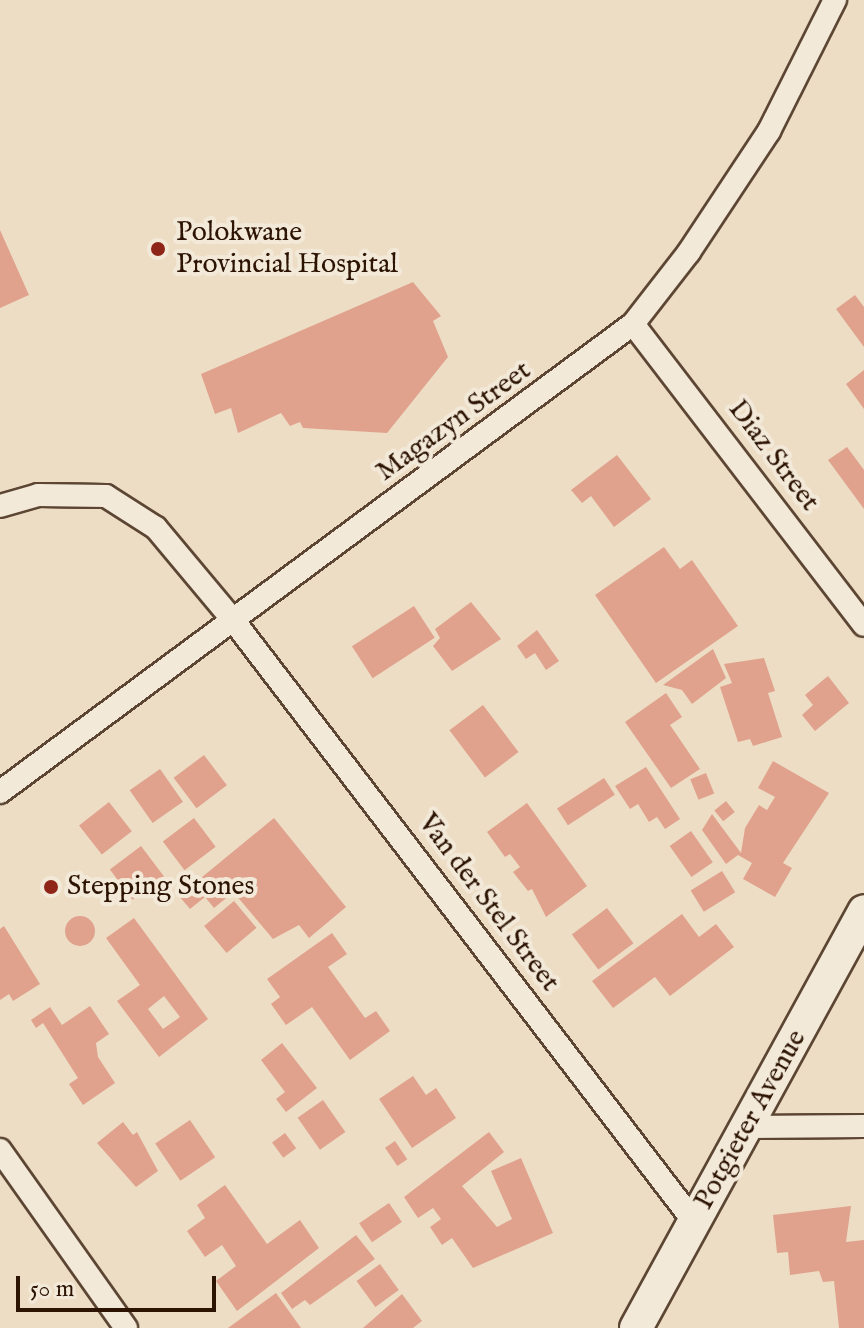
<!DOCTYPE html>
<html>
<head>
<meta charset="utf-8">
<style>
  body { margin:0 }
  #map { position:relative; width:864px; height:1328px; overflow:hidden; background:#edddc5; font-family:"IM FELL English",serif }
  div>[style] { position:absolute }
  .building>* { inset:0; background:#e0a28d; transform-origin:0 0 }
  .round { border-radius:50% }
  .roads { filter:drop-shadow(2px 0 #5c4633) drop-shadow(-2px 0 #5c4633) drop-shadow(0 2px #5c4633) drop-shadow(0 -2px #5c4633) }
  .street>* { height:22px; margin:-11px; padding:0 11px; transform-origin:11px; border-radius:11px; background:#f3e9d9 }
  .secondary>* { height:32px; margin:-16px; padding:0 16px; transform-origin:16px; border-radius:16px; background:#f3e9d9 }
  .dots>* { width:22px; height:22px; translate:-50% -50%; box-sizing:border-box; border:4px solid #f3e9d9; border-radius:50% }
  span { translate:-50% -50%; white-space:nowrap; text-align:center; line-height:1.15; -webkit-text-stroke:8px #f3e9d9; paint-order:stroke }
  .poi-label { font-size:28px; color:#2c1302 }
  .left { translate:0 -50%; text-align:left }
  .street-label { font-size:28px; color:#2c1302 }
  .scale { position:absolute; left:16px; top:1276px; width:200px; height:36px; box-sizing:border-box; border:4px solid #2c1302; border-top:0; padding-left:10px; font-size:24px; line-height:28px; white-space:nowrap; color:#2c1302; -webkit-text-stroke:6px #f3e9d9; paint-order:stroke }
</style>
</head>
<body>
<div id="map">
  <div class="building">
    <i style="clip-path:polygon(0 230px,29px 295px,0 308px)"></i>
    <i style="clip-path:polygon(413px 282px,441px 316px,433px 321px,448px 357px,387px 433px,303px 428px,300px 422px,290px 426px,281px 413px,238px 433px,231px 408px,215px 414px,201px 374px)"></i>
    <i style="clip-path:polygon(855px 295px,864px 307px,864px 347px,836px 309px)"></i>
    <i style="clip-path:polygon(864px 370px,864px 409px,846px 384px)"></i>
    <i style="clip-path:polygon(847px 447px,864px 470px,864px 509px,828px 460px)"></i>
    <i style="clip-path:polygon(617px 455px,651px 499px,614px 527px,591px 496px,582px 503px,571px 490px)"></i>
    <i style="clip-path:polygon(664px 547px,680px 569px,692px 560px,738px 626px,656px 683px,595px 595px)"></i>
    <i style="clip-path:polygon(471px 602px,501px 639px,452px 671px,433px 646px,440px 638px,435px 629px)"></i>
    <i style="left:414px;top:606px;width:38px;height:74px;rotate:57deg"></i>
    <i style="clip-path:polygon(537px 630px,559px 661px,546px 670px,535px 653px,526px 659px,517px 646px)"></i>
    <i style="clip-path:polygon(713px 649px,726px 678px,692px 704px,682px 690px,663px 685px)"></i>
    <i style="clip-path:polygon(764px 658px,775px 691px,768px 693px,782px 737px,753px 746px,750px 739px,738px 742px,720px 687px,732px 683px,724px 664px)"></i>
    <i style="clip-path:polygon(828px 676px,849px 703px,815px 731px,802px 715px,813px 705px,805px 695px)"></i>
    <i style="clip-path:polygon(666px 693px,682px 717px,670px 725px,700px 769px,671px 788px,625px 722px)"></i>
    <i style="left:483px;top:705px;width:59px;height:42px;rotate:53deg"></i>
    <i style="left:204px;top:755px;width:38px;height:38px;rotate:53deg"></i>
    <i style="clip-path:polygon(773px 761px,829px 793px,783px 863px,792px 868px,775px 897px,743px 879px,752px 863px,738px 855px,726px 864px,702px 830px,712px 814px,741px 853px,745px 828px,759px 805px,767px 810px,775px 797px,758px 788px)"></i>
    <i style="clip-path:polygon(646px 767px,680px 819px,665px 829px,657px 817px,649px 822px,638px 804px,630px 809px,615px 786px)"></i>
    <i style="left:160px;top:769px;width:40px;height:37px;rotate:55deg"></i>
    <i style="left:706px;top:773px;width:22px;height:17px;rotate:68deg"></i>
    <i style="left:604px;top:778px;width:20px;height:56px;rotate:57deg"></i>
    <i style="left:726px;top:801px;width:14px;height:15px;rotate:51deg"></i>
    <i style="left:109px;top:802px;width:37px;height:38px;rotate:52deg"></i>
    <i style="clip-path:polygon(527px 803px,587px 886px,546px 917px,532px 889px,528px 891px,513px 872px,520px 867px,510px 854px,505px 857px,487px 832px)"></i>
    <i style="left:194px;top:818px;width:36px;height:39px;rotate:53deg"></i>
    <i style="clip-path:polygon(274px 818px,346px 907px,309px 938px,299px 925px,273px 939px,235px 894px,253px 876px,214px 908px,205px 897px,190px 909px,179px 896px)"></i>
    <i style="left:691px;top:831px;width:38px;height:26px;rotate:55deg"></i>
    <i style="left:141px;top:846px;width:38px;height:39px;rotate:53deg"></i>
    <i style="left:722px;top:871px;width:25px;height:37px;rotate:58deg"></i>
    <i style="left:234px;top:901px;width:35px;height:39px;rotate:50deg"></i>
    <i style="left:607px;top:908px;width:44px;height:44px;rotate:53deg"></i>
    <i style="clip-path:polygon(682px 914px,699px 937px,716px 924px,734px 947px,670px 996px,655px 977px,613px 1008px,592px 981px)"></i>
    <i class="round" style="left:65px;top:916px;width:30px;height:30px"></i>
    <i style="clip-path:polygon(evenodd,134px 918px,208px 1019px,159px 1057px,117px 1001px,140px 985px,106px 938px,134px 918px,164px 996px,180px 1017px,163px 1029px,148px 1009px,164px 996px)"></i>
    <i style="clip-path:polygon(4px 926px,40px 984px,13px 1001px,9px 994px,0 1000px,0 929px)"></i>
    <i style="clip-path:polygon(332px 933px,347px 954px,328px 967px,365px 1018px,376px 1011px,390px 1031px,350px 1060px,312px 1007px,286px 1025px,271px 1004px,280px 997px,267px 979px)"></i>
    <i style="clip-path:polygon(90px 1006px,109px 1034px,96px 1043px,98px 1057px,115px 1083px,83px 1105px,69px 1084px,78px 1078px,43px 1023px,36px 1028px,31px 1020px,50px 1007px,62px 1025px)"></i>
    <i style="clip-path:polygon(282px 1043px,317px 1088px,286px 1112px,276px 1099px,285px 1092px,261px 1060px)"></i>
    <i style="clip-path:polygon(413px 1076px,426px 1095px,436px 1088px,456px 1118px,412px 1148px,379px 1099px)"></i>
    <i style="left:323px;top:1100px;width:39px;height:31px;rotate:55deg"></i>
    <i style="left:190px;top:1120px;width:45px;height:42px;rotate:56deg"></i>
    <i style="clip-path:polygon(123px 1122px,133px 1135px,137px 1132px,158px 1171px,136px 1187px,97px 1143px)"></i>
    <i style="clip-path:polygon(489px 1132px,504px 1152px,462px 1186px,497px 1227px,512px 1219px,491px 1171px,521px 1158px,553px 1233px,473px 1268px,452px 1238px,442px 1245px,430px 1227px,441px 1219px,433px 1208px,418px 1218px,404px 1197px)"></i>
    <i style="left:285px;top:1133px;width:19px;height:16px;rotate:54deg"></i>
    <i style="left:395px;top:1141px;width:22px;height:12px;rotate:56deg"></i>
    <i style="clip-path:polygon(225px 1185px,267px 1244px,300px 1220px,319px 1248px,237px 1311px,216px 1281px,236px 1266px,222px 1245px,205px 1257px,187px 1231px,205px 1218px,197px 1205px)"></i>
    <i style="left:389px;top:1203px;width:23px;height:36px;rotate:56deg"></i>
    <i style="clip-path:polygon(851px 1206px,846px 1242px,864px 1240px,864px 1328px,839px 1328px,834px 1281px,823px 1282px,819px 1271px,790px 1275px,788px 1252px,777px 1253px,773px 1215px)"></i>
    <i style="clip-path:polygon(356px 1235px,375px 1259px,310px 1305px,305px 1300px,292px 1309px,281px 1293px)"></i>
    <i style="left:380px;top:1264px;width:32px;height:29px;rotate:54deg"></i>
    <i style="clip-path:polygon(276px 1293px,301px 1328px,228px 1328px)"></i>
    <i style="clip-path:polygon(402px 1294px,422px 1321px,413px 1328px,363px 1328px)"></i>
  </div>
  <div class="roads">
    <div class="street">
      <i style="left:633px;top:324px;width:379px;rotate:52.5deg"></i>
      <i style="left:0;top:506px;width:40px;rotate:-16deg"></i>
      <i style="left:38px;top:495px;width:68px;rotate:0.8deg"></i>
      <i style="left:106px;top:496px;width:59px;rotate:32.6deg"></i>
      <i style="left:156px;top:528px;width:120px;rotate:50.1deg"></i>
      <i style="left:233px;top:620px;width:760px;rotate:52.54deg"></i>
      <i style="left:0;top:792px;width:787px;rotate:-36.48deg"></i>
      <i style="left:633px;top:324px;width:91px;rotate:-52.1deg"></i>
      <i style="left:689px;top:252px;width:145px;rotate:-56.5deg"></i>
      <i style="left:769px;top:131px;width:147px;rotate:-63.3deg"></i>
      <i style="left:748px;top:1127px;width:116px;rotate:-0.5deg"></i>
      <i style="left:0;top:1150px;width:218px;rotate:54.7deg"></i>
    </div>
    <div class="secondary">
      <i style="left:636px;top:1328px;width:475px;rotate:-61.3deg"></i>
    </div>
  </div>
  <div class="dots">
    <i style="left:158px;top:249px;background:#8f2418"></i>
    <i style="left:51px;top:887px;background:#8f2418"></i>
  </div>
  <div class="poi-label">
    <span class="left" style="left:176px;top:249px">Polokwane<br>Provincial Hospital</span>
    <span class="left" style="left:67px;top:887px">Stepping Stones</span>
  </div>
  <div class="street-label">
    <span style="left:454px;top:422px;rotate:-36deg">Magazyn Street</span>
    <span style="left:773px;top:456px;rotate:53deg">Diaz Street</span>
    <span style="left:488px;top:903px;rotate:53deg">Van der Stel Street</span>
    <span style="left:751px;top:1120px;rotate:-61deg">Potgieter Avenue</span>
  </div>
  <div class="scale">50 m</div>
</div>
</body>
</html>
